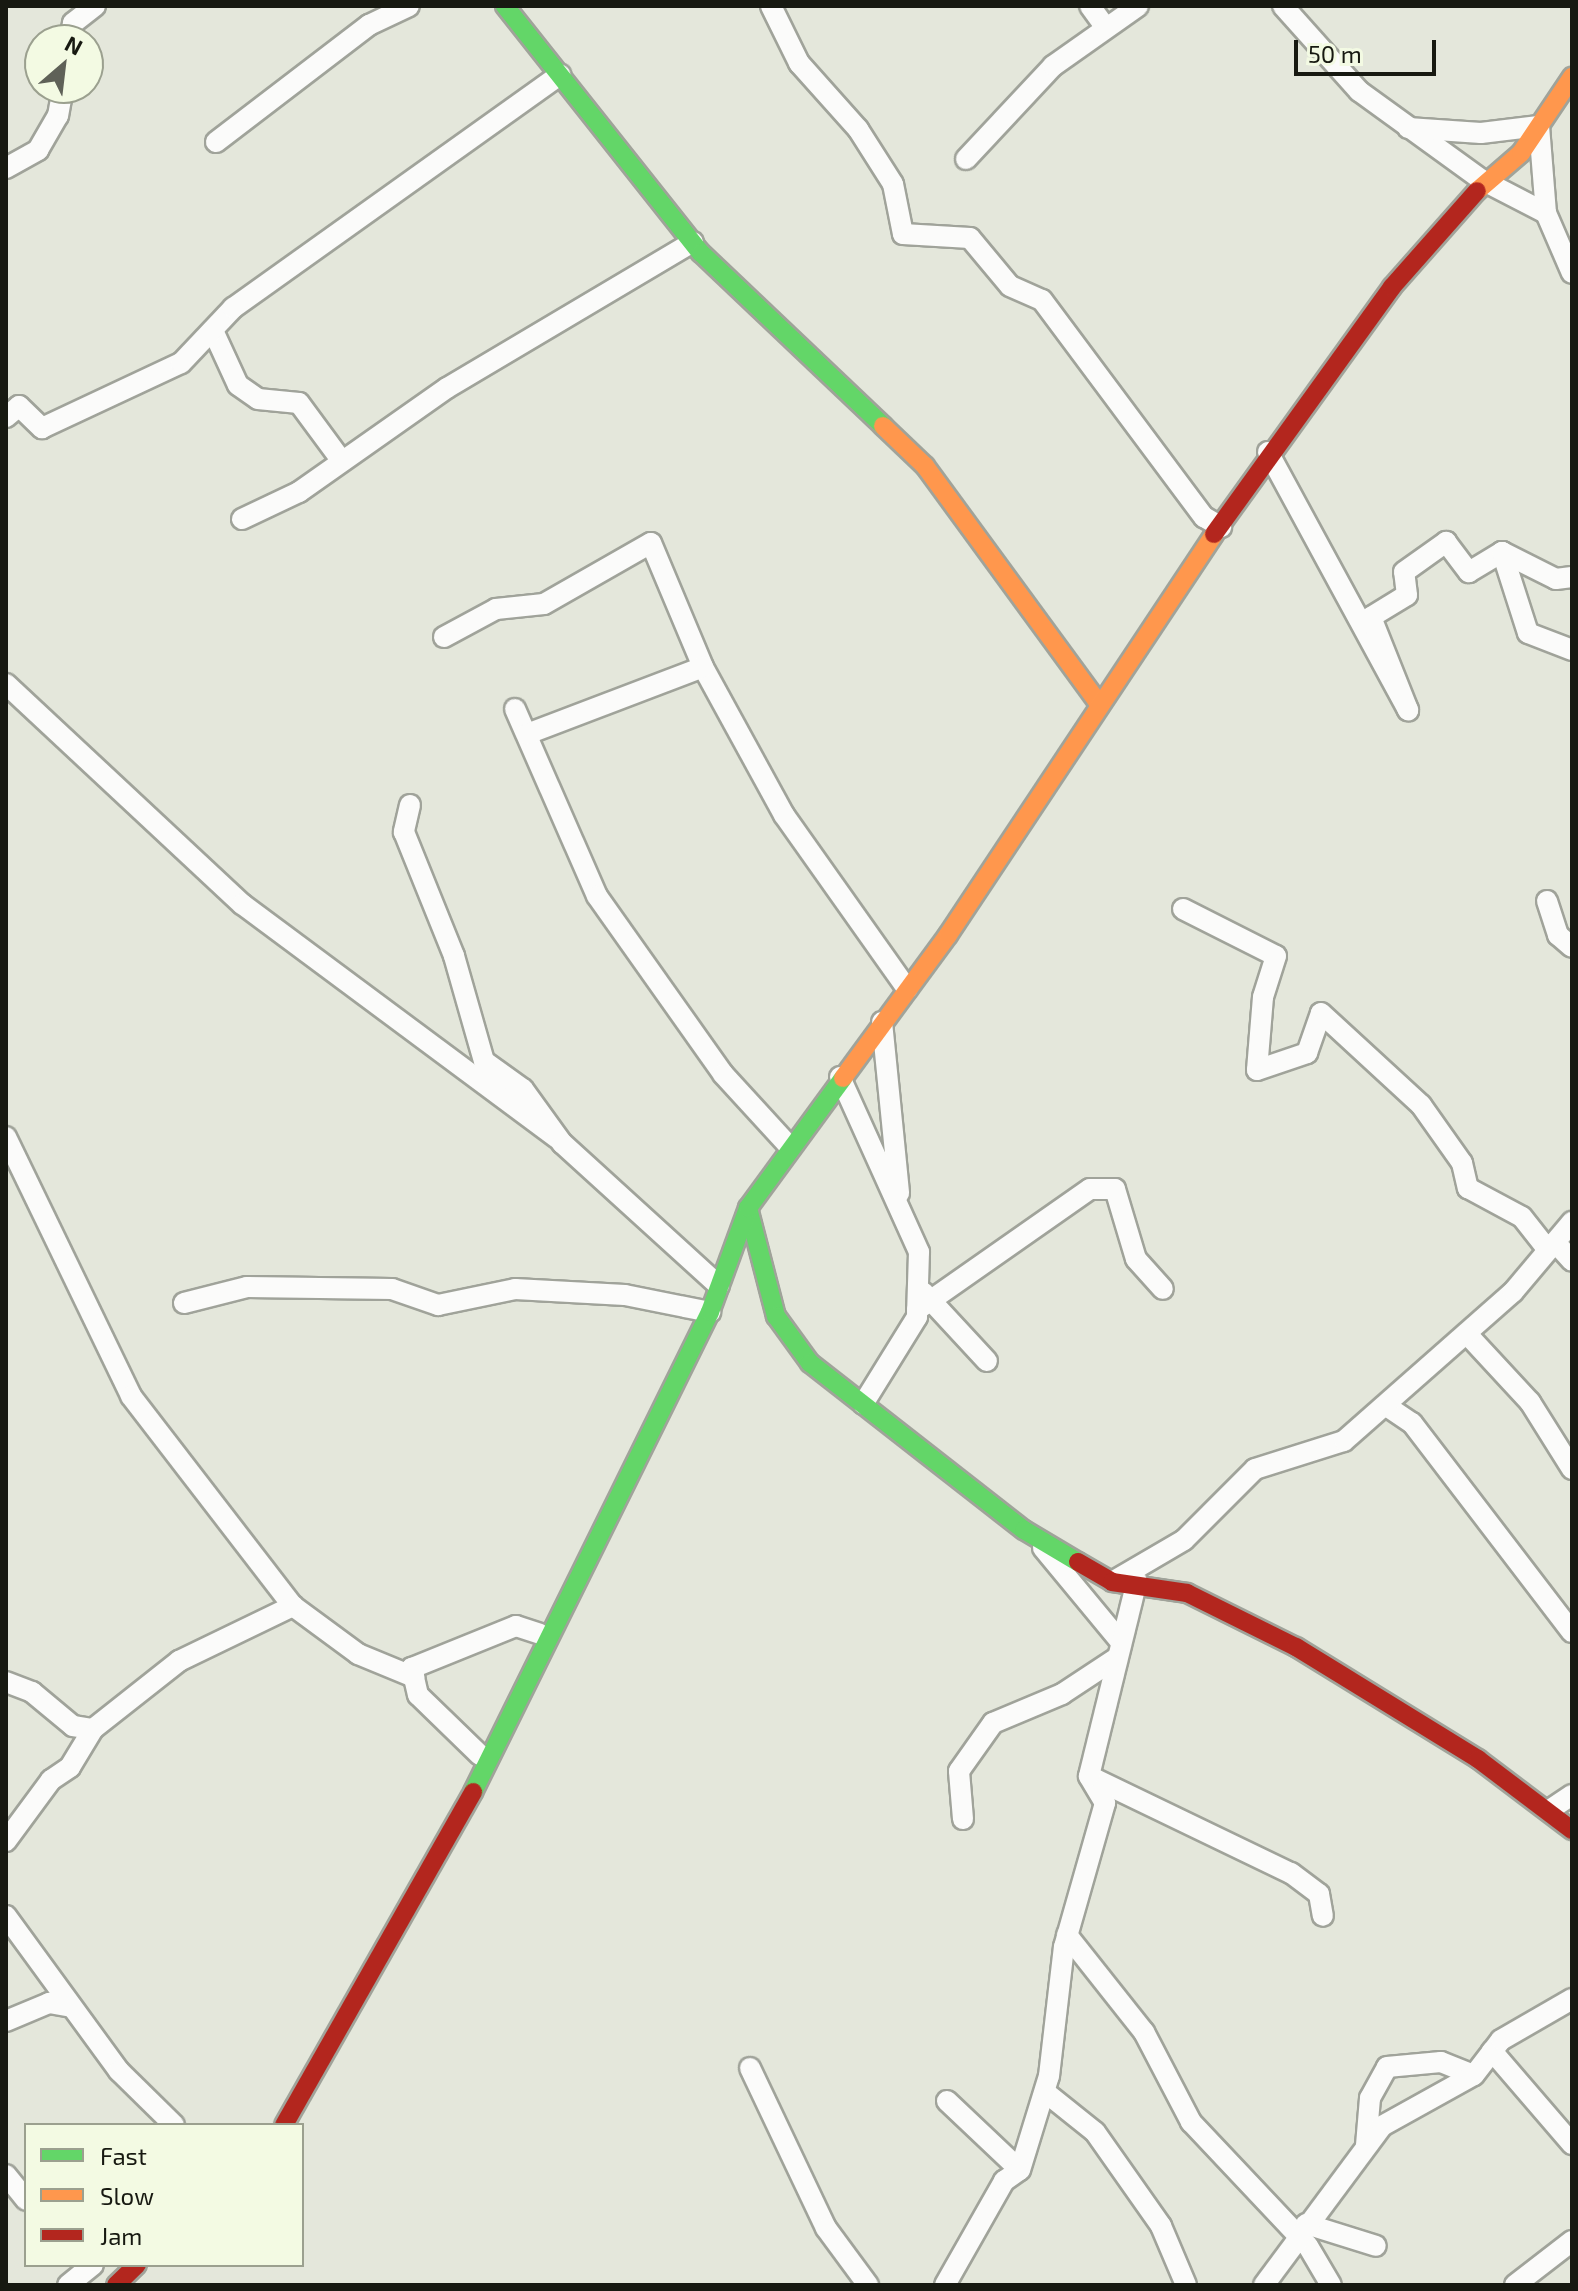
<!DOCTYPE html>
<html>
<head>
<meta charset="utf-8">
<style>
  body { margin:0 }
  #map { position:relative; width:1578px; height:2291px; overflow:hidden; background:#e4e7db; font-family:"Exo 2",sans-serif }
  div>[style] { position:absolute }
  .roads { filter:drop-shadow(2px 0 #a0a39a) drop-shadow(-2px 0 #a0a39a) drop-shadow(0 2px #a0a39a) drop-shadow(0 -2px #a0a39a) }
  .street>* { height:20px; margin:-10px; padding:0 10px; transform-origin:10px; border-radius:10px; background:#fbfbfa }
  .fast>* { height:18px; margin:-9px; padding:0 9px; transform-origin:9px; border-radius:9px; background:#63d668 }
  .slow>* { height:18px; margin:-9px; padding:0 9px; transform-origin:9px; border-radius:9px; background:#ff974d }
  .jam>* { height:18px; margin:-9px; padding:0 9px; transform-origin:9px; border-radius:9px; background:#b3261e }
  span { translate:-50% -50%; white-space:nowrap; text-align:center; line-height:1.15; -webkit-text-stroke:8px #f3fae3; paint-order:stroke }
  .frame { position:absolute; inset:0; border:8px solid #171911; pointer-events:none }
  .legend { position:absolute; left:24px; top:2123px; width:280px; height:144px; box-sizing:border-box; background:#f3fae3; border:2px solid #9ba08f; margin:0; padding:10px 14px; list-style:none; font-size:24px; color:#171911 }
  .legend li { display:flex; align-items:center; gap:16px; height:40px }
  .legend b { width:40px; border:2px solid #9ba08f }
  .north { position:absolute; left:24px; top:24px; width:80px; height:80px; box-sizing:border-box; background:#f3fae3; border:2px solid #9ba08f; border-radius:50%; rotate:28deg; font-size:22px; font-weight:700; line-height:32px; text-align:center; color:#171911 }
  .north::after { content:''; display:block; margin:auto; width:28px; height:36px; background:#5f6158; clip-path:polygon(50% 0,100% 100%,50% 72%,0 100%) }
  .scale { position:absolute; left:1294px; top:40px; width:142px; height:36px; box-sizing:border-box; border:4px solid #171911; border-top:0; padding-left:10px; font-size:24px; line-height:28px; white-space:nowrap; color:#171911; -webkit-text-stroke:6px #f3fae3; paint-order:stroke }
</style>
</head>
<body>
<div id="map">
  <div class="roads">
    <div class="street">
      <i style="left:771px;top:6px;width:64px;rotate:63.8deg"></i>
      <i style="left:799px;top:63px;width:89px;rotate:48.2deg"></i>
      <i style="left:858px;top:129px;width:65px;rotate:57.5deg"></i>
      <i style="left:893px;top:184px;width:51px;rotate:78.7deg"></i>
      <i style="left:903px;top:234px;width:67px;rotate:3.4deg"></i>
      <i style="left:970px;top:238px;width:62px;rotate:50.2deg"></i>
      <i style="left:1010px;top:286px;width:35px;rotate:24deg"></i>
      <i style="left:1042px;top:300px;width:271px;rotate:53.3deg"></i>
      <i style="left:1204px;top:517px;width:20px;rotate:30deg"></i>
      <i style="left:1090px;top:6px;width:27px;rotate:54deg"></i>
      <i style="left:1283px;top:6px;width:114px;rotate:48.2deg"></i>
      <i style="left:1359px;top:91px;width:152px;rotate:35.9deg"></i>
      <i style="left:1482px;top:180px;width:72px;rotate:27.3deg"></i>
      <i style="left:70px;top:40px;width:17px;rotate:-80deg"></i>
      <i style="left:73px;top:23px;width:28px;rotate:-38deg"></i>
      <i style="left:1408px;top:128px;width:73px;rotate:3.9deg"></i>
      <i style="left:1481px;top:133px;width:58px;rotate:-6.9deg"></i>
      <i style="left:1539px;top:126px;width:87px;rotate:85.4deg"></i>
      <i style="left:1546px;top:213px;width:65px;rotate:66.6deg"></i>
      <i style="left:216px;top:142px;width:193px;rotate:-37.4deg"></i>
      <i style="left:369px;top:25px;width:44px;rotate:-25.4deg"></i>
      <i style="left:966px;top:159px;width:127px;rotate:-46.9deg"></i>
      <i style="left:1053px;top:66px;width:104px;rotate:-35.2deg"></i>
      <i style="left:6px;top:168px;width:37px;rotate:-29deg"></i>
      <i style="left:38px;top:150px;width:39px;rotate:-60deg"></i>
      <i style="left:58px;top:116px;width:28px;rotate:-80deg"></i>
      <i style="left:215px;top:335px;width:55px;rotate:65.3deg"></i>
      <i style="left:238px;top:385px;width:24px;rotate:35deg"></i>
      <i style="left:258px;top:399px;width:41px;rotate:5.6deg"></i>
      <i style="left:299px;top:403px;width:71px;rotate:53.6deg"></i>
      <i style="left:6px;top:417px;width:17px;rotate:-40deg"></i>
      <i style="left:19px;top:406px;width:32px;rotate:44deg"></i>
      <i style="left:42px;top:428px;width:153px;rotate:-25.1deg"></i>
      <i style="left:181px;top:363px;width:76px;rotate:-46.6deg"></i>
      <i style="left:233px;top:308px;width:402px;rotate:-35.5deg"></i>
      <i style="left:1268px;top:452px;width:294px;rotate:61.5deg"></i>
      <i style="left:1408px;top:710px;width:100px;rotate:-111.7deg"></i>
      <i style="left:1371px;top:617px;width:42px;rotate:-31.4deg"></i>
      <i style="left:1407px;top:595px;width:23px;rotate:-97deg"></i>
      <i style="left:1404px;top:572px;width:52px;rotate:-35.5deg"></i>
      <i style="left:1446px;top:542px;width:38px;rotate:53deg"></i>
      <i style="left:1469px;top:572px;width:39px;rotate:-31deg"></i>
      <i style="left:1502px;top:552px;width:60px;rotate:26.6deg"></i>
      <i style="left:1556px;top:579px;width:16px;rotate:-7deg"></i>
      <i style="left:242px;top:519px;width:63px;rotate:-25.3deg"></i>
      <i style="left:299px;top:492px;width:181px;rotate:-35.1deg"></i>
      <i style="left:447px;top:388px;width:286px;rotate:-30.7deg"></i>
      <i style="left:1502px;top:552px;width:85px;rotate:72.2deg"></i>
      <i style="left:1528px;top:633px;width:47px;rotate:21.1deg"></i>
      <i style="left:444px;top:637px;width:59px;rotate:-28.3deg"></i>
      <i style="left:496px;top:609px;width:48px;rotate:-5.9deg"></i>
      <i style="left:544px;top:604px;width:123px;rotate:-29.7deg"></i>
      <i style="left:651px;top:543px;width:134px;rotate:67.2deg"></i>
      <i style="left:703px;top:667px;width:169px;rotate:61.3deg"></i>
      <i style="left:784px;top:815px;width:213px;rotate:54.7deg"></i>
      <i style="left:6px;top:684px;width:323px;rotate:43deg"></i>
      <i style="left:242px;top:904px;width:392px;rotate:36.6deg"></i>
      <i style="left:515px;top:709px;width:204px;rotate:66.3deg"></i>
      <i style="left:597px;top:896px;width:218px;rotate:54.7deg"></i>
      <i style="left:723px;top:1074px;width:98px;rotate:47.5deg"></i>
      <i style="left:527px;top:734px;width:188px;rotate:-20.8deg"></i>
      <i style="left:410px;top:805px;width:28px;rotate:103deg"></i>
      <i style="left:404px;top:832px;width:134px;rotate:68deg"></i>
      <i style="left:454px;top:956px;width:109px;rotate:74.1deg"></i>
      <i style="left:484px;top:1061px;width:48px;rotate:35.7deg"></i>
      <i style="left:523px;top:1089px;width:67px;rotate:54.2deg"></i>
      <i style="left:562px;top:1143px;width:212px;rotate:42.3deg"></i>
      <i style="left:1547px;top:901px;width:36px;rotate:72deg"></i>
      <i style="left:1558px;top:935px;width:18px;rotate:41deg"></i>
      <i style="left:1183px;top:909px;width:104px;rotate:26.8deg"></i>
      <i style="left:1276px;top:956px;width:43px;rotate:107.6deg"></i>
      <i style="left:1263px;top:997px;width:73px;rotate:94.7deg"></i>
      <i style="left:1257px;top:1070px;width:53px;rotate:-18.8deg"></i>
      <i style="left:1307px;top:1053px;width:42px;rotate:-70.7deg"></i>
      <i style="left:1321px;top:1013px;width:136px;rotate:42.6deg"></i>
      <i style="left:1421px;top:1105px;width:71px;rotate:54.7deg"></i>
      <i style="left:1462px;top:1163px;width:26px;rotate:77deg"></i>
      <i style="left:1468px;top:1188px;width:61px;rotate:28.2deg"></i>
      <i style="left:1522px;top:1217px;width:42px;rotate:51.8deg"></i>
      <i style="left:882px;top:1022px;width:172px;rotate:84.3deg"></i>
      <i style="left:840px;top:1077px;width:192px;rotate:65.7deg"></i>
      <i style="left:919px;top:1252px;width:65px;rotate:91.8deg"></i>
      <i style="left:917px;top:1317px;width:102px;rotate:121.8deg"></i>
      <i style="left:6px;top:1137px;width:288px;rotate:64.2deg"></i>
      <i style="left:131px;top:1396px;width:265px;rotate:52.4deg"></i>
      <i style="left:1555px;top:1242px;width:25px;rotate:48deg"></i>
      <i style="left:923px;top:1292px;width:94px;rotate:47.2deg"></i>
      <i style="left:184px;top:1303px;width:65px;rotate:-14.3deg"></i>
      <i style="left:247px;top:1287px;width:145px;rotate:0.8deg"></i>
      <i style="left:392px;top:1289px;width:49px;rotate:19.2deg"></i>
      <i style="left:438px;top:1305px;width:79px;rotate:-11.7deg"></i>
      <i style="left:515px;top:1289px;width:110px;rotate:3.1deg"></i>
      <i style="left:625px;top:1295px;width:87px;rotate:11.3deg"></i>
      <i style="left:917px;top:1310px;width:211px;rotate:-35deg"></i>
      <i style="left:1090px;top:1189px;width:25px"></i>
      <i style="left:1115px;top:1189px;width:73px;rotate:73.3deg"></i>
      <i style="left:1136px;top:1259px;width:40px;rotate:48deg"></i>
      <i style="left:1467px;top:1334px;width:93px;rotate:47.2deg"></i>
      <i style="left:1530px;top:1402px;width:79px;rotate:57.9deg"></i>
      <i style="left:1388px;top:1407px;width:29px;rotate:34deg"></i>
      <i style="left:1412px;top:1423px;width:263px;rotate:52.6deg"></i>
      <i style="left:1043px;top:1548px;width:121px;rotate:50.4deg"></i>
      <i style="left:1114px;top:1581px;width:81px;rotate:-30.4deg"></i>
      <i style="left:1184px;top:1540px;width:100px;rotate:-45deg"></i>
      <i style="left:1255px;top:1469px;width:93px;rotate:-17.5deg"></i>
      <i style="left:1344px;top:1441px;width:225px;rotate:-41.4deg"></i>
      <i style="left:1513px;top:1292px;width:92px;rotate:-49.9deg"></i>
      <i style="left:6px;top:1682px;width:28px;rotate:21deg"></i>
      <i style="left:32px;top:1692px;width:53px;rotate:39.7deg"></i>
      <i style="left:73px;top:1726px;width:20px;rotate:9deg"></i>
      <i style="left:93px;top:1729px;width:110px;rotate:-38.3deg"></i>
      <i style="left:179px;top:1661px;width:127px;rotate:-25.8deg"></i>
      <i style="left:293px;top:1606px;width:81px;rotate:36.4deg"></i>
      <i style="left:358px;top:1654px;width:61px;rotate:22.3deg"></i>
      <i style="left:480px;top:1755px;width:86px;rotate:-135.9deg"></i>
      <i style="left:418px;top:1695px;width:28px;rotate:-103deg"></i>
      <i style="left:412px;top:1668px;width:112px;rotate:-22deg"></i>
      <i style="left:516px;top:1626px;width:25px;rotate:18deg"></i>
      <i style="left:1089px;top:1776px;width:224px;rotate:25.7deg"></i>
      <i style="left:1291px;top:1873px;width:35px;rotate:37deg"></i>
      <i style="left:1319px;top:1894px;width:22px;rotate:80deg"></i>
      <i style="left:1551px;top:1809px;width:25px;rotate:-34deg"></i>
      <i style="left:963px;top:1819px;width:48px;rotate:-94.8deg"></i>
      <i style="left:959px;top:1771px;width:59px;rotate:-54.7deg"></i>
      <i style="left:993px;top:1723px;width:75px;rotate:-22.8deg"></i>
      <i style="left:1062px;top:1694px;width:64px;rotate:-33.4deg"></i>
      <i style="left:6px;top:1841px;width:76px;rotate:-53.6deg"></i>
      <i style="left:51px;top:1780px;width:23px;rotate:-34deg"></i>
      <i style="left:70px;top:1767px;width:44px;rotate:-58.8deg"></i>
      <i style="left:6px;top:1916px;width:192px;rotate:53.9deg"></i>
      <i style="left:119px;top:2071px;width:77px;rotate:44.5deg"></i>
      <i style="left:1067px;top:1935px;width:124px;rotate:51.6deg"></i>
      <i style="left:1144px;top:2032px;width:102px;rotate:62.4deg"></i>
      <i style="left:1191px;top:2122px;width:170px;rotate:46.7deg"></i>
      <i style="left:1308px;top:2246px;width:45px;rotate:59.5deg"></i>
      <i style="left:6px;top:2021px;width:47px;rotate:-22.7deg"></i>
      <i style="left:49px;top:2003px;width:23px;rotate:10deg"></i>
      <i style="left:1492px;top:2051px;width:123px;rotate:49.3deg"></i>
      <i style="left:750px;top:2068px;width:177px;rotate:64.6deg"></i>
      <i style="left:826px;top:2228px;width:71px;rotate:53.6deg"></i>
      <i style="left:1045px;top:2092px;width:64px;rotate:38.7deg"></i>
      <i style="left:1095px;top:2132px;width:115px;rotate:54.9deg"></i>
      <i style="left:1161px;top:2226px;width:64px;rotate:67deg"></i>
      <i style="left:947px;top:2101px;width:100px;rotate:43.4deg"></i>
      <i style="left:1366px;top:2145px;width:47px;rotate:-85.1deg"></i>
      <i style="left:1370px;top:2098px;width:35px;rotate:-61deg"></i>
      <i style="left:1387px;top:2067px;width:54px;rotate:-5.3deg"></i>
      <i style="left:1441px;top:2062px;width:35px;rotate:22deg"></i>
      <i style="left:6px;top:2175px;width:32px;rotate:51deg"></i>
      <i style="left:1306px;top:2224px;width:73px;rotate:17.4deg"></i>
      <i style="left:68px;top:2285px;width:32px;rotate:-39deg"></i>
      <i style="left:945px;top:2285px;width:120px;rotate:-60.4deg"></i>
      <i style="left:1004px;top:2181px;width:19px;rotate:-35deg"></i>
      <i style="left:1020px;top:2170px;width:98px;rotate:-72.9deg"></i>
      <i style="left:1049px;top:2076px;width:130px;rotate:-83.4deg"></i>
      <i style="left:1064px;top:1947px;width:150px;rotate:-74.1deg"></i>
      <i style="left:1105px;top:1803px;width:31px;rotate:-121deg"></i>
      <i style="left:1089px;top:1776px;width:201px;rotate:-76.2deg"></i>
      <i style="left:1264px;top:2285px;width:198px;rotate:-53.4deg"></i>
      <i style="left:1382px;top:2126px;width:105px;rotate:-29deg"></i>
      <i style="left:1474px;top:2075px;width:44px;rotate:-52.4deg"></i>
      <i style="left:1501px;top:2040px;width:82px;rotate:-30deg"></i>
      <i style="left:1515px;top:2285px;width:72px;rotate:-37.7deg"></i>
    </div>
    <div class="fast">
      <i style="left:505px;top:6px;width:315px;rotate:51.6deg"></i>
      <i style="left:701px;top:253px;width:251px;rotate:43.5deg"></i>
      <i style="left:748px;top:1208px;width:112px;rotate:75.5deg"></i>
      <i style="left:776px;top:1316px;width:58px;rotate:54.1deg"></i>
      <i style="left:810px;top:1363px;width:271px;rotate:38deg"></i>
      <i style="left:1024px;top:1530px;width:63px;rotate:30.7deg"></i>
      <i style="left:473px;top:1792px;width:535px;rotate:-63.72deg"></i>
      <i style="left:710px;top:1312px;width:111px;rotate:-69.9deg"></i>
      <i style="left:748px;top:1208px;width:161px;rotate:-53.8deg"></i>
    </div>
    <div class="slow">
      <i style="left:1477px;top:191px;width:58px;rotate:-40.8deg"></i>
      <i style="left:1521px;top:153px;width:92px;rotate:-56.1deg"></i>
      <i style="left:883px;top:426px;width:58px;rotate:43.6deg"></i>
      <i style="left:925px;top:466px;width:295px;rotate:53.8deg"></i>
      <i style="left:843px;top:1078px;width:177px;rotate:-53.7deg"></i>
      <i style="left:948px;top:935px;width:481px;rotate:-56.4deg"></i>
    </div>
    <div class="jam">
      <i style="left:1214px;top:534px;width:304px;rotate:-54.2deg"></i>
      <i style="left:1392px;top:287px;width:128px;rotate:-48.5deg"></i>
      <i style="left:1078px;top:1562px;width:39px;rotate:30deg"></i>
      <i style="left:1112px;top:1582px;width:76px;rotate:8.3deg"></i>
      <i style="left:1187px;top:1593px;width:122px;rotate:26.4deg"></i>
      <i style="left:1296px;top:1647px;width:214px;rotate:31.6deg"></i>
      <i style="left:1478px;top:1759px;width:118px;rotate:37.1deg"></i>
      <i style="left:284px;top:2125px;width:383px;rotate:-60.4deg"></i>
      <i style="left:116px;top:2285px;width:29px;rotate:-44deg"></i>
    </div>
  </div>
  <div class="frame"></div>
  <ul class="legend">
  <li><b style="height:10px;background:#63d668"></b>Fast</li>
  <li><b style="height:10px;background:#ff974d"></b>Slow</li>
  <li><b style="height:10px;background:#b3261e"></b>Jam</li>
  </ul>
  <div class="north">N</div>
  <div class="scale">50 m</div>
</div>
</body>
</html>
